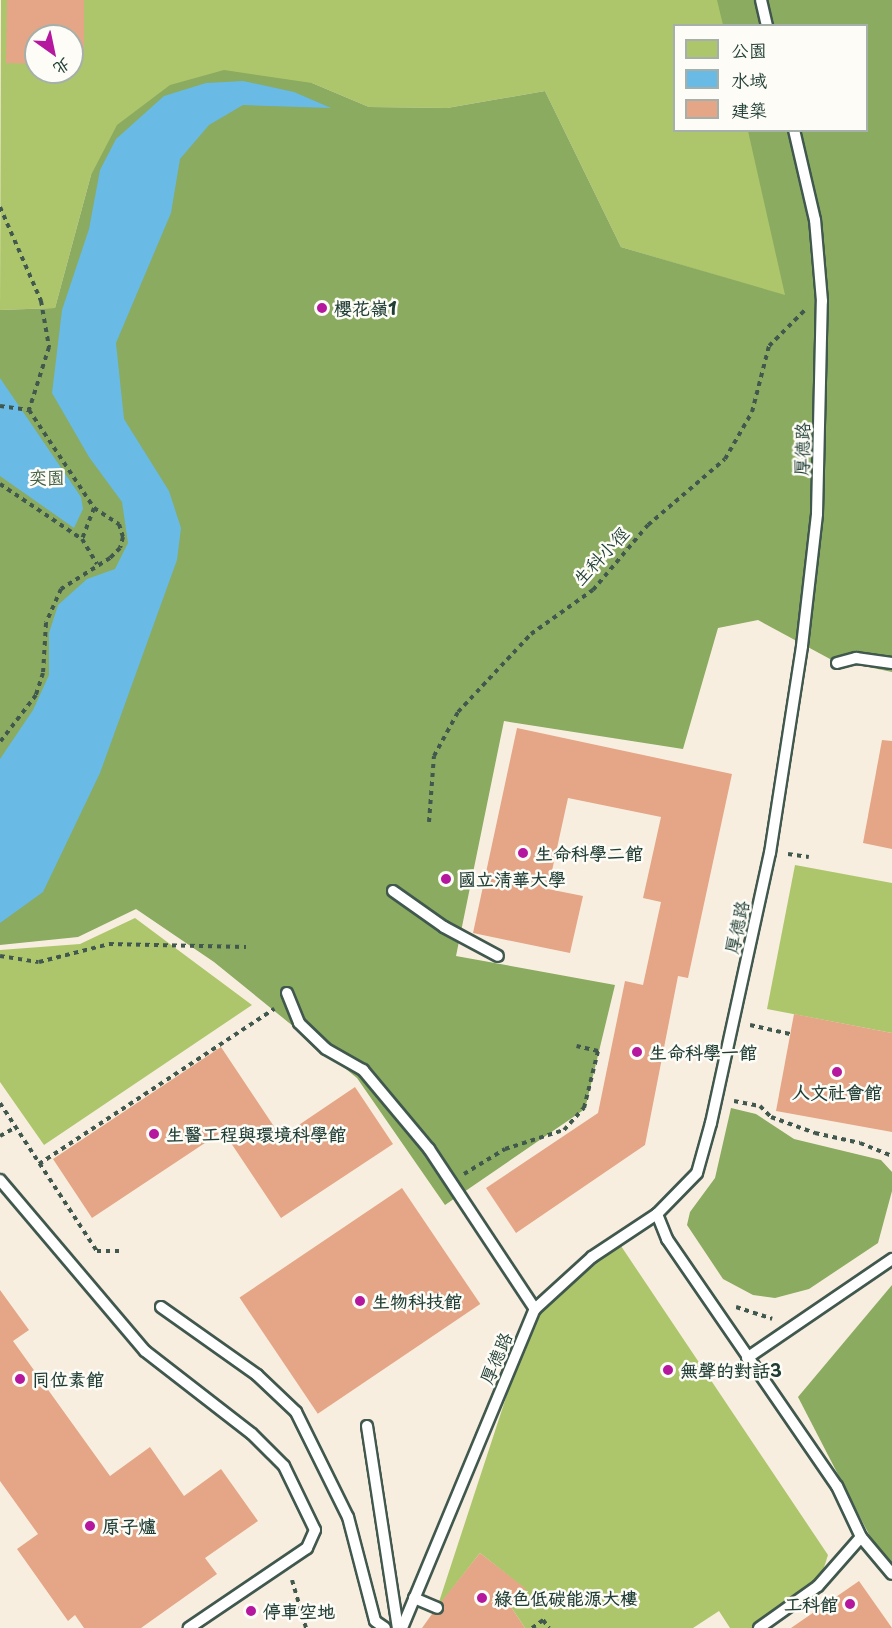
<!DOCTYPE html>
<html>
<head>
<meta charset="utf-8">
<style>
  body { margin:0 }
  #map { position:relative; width:892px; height:1628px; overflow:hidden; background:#f8eedf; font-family:"Playpen Sans","LXGW WenKai TC",sans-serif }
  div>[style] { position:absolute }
  .green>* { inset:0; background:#adc66c }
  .forest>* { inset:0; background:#8aab60 }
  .water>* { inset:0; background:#69bae4 }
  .building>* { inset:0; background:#e4a686; transform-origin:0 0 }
  .path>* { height:4px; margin-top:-2px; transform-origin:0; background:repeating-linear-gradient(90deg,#40584e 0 4.5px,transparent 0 9px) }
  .roads { filter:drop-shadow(2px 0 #40584e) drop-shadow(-2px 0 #40584e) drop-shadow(0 2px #40584e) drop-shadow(0 -2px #40584e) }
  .service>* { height:10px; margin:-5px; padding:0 5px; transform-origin:5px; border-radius:5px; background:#fff }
  .dots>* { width:16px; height:16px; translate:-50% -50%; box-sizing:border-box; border:3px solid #fdfcf7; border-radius:50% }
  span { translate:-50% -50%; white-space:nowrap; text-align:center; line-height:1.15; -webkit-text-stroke:5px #fdfcf7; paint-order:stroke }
  .poi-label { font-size:18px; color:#1f3d34; font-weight:700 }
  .left { translate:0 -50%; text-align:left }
  .right { translate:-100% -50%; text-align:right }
  .street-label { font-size:18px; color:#1f3d34 }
  .park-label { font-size:18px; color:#425f42 }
  .legend { position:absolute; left:673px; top:24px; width:195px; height:108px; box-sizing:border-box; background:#fdfcf7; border:2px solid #a4b0a9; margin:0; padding:8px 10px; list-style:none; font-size:18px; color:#1f3d34 }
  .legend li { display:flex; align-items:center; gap:12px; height:30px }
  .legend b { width:30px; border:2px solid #a4b0a9 }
  .north { position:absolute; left:24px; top:24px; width:60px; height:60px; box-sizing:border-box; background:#fdfcf7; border:2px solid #a4b0a9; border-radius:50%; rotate:147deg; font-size:16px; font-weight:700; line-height:24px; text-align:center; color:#1f3d34 }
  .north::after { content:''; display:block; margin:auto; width:21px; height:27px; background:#b5179e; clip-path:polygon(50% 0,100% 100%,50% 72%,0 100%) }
</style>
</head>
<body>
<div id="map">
  <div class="green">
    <i style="clip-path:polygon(evenodd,1px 0,718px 0,725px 25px,674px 26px,674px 130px,751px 131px,786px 296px,621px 247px,545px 91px,447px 108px,369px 107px,312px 83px,91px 175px,55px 308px,0 310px,1px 0,36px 36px,72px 36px,72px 72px,36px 72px,36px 36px)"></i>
    <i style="clip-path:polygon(795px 865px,892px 883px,892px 1033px,767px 1009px)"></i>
    <i style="clip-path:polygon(135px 918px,252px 1005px,44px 1145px,0 1082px,0 950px,80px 944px)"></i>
    <i style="clip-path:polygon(617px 1240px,828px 1555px,818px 1586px,759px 1628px,730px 1628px,719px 1611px,693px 1628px,525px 1628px,511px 1607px,525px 1589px,480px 1553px,437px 1608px,535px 1309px)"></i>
  </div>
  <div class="forest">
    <i style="clip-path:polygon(717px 0,892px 0,892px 672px,830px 659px,758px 620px,718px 628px,683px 749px,504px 721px,456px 956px,615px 985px,585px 1109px,445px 1205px,357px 1078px,214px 962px,136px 909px,78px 937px,0 945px,0 310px,55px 308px,91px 175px,117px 125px,170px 85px,224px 70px,312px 83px,369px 107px,447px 108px,545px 91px,621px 247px,785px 295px,748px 131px,866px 130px,866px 26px,723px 25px)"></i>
    <i style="clip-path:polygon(731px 1108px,756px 1114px,794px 1139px,881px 1160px,892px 1172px,892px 1191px,878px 1243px,809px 1289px,775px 1298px,753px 1295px,723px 1279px,687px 1225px,690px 1212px,715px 1178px)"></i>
    <i style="clip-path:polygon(892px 1285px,892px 1579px,798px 1397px)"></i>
  </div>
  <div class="water">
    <i style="clip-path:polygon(243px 81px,294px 92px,331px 108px,243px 105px,209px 125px,180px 159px,171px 213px,116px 343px,124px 419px,169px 491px,181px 528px,177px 560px,100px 773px,43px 892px,0 923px,0 759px,33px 710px,49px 675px,49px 633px,58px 605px,87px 579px,115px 569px,128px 543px,122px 502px,89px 457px,52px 393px,62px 310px,89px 229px,100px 170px,116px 139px,164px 96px,206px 83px)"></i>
    <i style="clip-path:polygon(0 378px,81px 497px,83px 509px,74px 528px,0 476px)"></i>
  </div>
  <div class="building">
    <i style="clip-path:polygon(7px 0,84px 0,84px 53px,72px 54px,72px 36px,36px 36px,36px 64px,6px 63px)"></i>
    <i style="clip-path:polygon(517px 728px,732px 774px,688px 978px,678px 976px,645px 1145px,516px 1233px,486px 1188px,598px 1113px,625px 981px,643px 985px,661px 902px,643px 898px,661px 817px,568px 798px,548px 889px,583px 896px,570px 953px,473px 933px)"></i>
    <i style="clip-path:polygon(882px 740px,892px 741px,892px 849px,863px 843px)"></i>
    <i style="clip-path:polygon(794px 1014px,892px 1033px,892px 1132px,776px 1111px)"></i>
    <i style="clip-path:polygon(221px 1047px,281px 1137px,355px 1087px,393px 1144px,281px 1218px,223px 1131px,92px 1218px,53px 1159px)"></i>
    <i style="left:402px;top:1188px;width:140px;height:196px;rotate:56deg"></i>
    <i style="clip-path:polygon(0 1290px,29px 1330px,13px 1341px,110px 1476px,150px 1447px,184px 1496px,221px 1469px,258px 1521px,205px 1558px,217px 1574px,141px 1628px,84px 1628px,75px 1615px,68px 1621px,17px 1549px,38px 1534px,0 1481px)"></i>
    <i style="clip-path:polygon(480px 1553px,526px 1589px,511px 1607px,525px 1628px,422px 1628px,432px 1614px,444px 1611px,441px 1602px)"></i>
    <i style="clip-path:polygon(859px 1581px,892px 1628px,791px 1628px)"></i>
  </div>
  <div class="path">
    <i style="left:0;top:207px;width:103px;rotate:66.4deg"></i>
    <i style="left:41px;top:301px;width:47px;rotate:80.1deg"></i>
    <i style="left:49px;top:347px;width:66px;rotate:107.6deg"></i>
    <i style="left:0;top:406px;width:29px;rotate:8deg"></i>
    <i style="left:29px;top:410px;width:118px;rotate:56.4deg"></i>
    <i style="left:94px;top:508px;width:30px;rotate:33deg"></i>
    <i style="left:119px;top:524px;width:14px;rotate:73deg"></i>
    <i style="left:123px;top:537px;width:11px;rotate:105deg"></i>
    <i style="left:120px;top:548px;width:14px;rotate:135deg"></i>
    <i style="left:110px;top:558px;width:58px;rotate:147.7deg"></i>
    <i style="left:61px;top:589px;width:37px;rotate:114deg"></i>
    <i style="left:46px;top:623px;width:50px;rotate:93.4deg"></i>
    <i style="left:43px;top:673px;width:23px;rotate:108deg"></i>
    <i style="left:36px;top:695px;width:59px;rotate:127.5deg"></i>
    <i style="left:0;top:484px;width:99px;rotate:33.9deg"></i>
    <i style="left:94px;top:508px;width:33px;rotate:111deg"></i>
    <i style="left:82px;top:539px;width:29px;rotate:59deg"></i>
    <i style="left:429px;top:822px;width:66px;rotate:-85.7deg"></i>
    <i style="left:434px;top:756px;width:50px;rotate:-61.4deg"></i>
    <i style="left:458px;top:712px;width:107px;rotate:-46.9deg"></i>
    <i style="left:531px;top:634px;width:76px;rotate:-35.4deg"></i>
    <i style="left:593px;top:590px;width:85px;rotate:-49.8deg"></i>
    <i style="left:648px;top:525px;width:101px;rotate:-40.6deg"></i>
    <i style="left:725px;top:459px;width:54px;rotate:-60.1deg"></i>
    <i style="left:752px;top:412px;width:68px;rotate:-75.6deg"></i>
    <i style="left:769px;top:346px;width:51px;rotate:-45deg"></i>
    <i style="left:788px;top:854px;width:21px;rotate:8deg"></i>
    <i style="left:0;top:956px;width:39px;rotate:9deg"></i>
    <i style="left:39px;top:962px;width:72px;rotate:-14.4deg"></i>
    <i style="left:109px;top:944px;width:137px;rotate:1.3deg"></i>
    <i style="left:750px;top:1025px;width:41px;rotate:12.7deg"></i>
    <i style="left:734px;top:1101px;width:26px;rotate:11deg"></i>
    <i style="left:760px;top:1106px;width:16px;rotate:45deg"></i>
    <i style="left:771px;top:1117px;width:47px;rotate:20deg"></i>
    <i style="left:815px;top:1133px;width:46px;rotate:12.5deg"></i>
    <i style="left:860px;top:1143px;width:35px;rotate:22deg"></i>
    <i style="left:0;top:1103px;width:177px;rotate:56.8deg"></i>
    <i style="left:97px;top:1251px;width:25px"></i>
    <i style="left:0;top:1136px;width:18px;rotate:-29deg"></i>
    <i style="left:39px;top:1164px;width:282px;rotate:-33.4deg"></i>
    <i style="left:464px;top:1174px;width:48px;rotate:-31.4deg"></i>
    <i style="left:505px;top:1149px;width:62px;rotate:-17.9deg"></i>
    <i style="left:564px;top:1130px;width:30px;rotate:-48deg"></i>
    <i style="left:584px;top:1108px;width:59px;rotate:-76.2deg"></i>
    <i style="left:598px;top:1051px;width:22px;rotate:-167deg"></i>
    <i style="left:736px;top:1307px;width:38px;rotate:18deg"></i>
    <i style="left:292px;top:1580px;width:50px;rotate:73.7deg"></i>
    <i style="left:532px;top:1628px;width:14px;rotate:-36deg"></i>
    <i style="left:543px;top:1620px;width:10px;rotate:53deg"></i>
  </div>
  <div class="roads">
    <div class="service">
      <i style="left:761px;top:0;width:27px;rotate:77deg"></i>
      <i style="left:837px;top:663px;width:20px;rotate:-15deg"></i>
      <i style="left:856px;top:658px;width:36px;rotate:8deg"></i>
      <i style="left:393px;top:891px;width:62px;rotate:35.2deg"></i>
      <i style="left:444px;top:927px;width:61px;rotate:28.2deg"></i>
      <i style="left:287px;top:993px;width:32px;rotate:68deg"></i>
      <i style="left:299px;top:1023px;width:37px;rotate:44deg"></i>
      <i style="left:326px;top:1049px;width:43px;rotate:29.6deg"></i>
      <i style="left:363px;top:1070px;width:103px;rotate:50.1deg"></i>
      <i style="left:429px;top:1149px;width:192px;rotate:56.5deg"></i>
      <i style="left:0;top:1180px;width:224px;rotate:49.7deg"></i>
      <i style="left:145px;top:1351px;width:135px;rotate:37.8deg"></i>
      <i style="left:252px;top:1434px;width:45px;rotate:45deg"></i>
      <i style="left:284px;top:1466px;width:71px;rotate:64.2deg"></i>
      <i style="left:315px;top:1530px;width:20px;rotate:114deg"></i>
      <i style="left:307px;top:1548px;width:143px;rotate:145.9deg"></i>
      <i style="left:657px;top:1214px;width:27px;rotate:68deg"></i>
      <i style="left:667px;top:1239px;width:300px;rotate:55.5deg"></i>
      <i style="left:837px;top:1486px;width:56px;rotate:64.8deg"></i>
      <i style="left:861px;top:1537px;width:48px;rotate:50deg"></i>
      <i style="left:161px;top:1307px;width:118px;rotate:35.3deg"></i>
      <i style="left:257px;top:1375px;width:54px;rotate:43.5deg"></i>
      <i style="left:296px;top:1412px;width:117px;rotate:63.7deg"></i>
      <i style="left:348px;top:1517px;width:107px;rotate:75.4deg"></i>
      <i style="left:375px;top:1621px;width:12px;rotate:35deg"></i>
      <i style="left:747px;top:1358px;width:176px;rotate:-34.3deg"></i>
      <i style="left:367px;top:1426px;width:204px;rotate:81.3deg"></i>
      <i style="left:414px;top:1598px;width:25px;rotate:23deg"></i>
      <i style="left:402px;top:1628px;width:346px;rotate:-67.4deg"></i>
      <i style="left:535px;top:1309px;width:77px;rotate:-42.4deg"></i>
      <i style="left:592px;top:1257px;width:78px;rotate:-33.5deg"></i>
      <i style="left:657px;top:1214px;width:57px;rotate:-45.7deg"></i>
      <i style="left:697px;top:1173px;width:52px;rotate:-74.4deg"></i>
      <i style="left:711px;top:1123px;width:276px;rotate:-77.7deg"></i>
      <i style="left:770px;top:853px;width:209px;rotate:-81.2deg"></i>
      <i style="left:802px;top:646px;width:133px;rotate:-83.5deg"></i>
      <i style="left:817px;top:514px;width:213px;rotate:-88.7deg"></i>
      <i style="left:822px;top:301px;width:81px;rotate:-94.9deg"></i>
      <i style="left:815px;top:220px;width:92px;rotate:-103.1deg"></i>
      <i style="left:759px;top:1628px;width:72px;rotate:-35.4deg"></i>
      <i style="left:818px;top:1586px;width:65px;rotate:-48.7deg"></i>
    </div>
  </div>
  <div class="dots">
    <i style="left:322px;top:308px;background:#b5179e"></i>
    <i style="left:523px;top:853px;background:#b5179e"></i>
    <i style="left:446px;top:879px;background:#b5179e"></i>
    <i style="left:637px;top:1052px;background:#b5179e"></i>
    <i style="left:837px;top:1072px;background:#b5179e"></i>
    <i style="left:154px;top:1134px;background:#b5179e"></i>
    <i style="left:360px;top:1301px;background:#b5179e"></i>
    <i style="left:668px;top:1370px;background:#b5179e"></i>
    <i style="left:20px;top:1379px;background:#b5179e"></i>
    <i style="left:90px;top:1526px;background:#b5179e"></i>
    <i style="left:482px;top:1598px;background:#b5179e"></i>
    <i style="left:850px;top:1604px;background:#b5179e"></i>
    <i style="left:251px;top:1611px;background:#b5179e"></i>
  </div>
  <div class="poi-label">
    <span class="left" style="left:334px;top:308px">櫻花嶺1</span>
    <span class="left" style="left:535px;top:853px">生命科學二館</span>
    <span class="left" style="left:458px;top:879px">國立清華大學</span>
    <span class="left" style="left:649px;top:1052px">生命科學一館</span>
    <span style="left:837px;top:1092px">人文社會館</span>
    <span class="left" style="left:166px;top:1134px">生醫工程與環境科學館</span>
    <span class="left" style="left:372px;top:1301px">生物科技館</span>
    <span class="left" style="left:680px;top:1370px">無聲的對話3</span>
    <span class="left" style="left:32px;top:1379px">同位素館</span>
    <span class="left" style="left:102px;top:1526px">原子爐</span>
    <span class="left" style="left:494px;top:1598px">綠色低碳能源大樓</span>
    <span class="right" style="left:838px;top:1604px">工科館</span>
    <span class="left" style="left:263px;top:1611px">停車空地</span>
  </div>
  <div class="street-label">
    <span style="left:802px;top:449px;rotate:-89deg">厚德路</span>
    <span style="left:601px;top:556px;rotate:-47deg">生科小徑</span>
    <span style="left:737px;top:927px;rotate:-78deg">厚德路</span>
    <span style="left:496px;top:1358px;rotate:-67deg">厚德路</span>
  </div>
  <div class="park-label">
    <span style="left:47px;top:477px">奕園</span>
  </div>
  <ul class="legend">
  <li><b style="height:16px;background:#adc66c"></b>公園</li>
  <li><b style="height:16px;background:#69bae4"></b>水域</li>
  <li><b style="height:16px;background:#e4a686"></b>建築</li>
  </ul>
  <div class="north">北</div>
</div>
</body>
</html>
